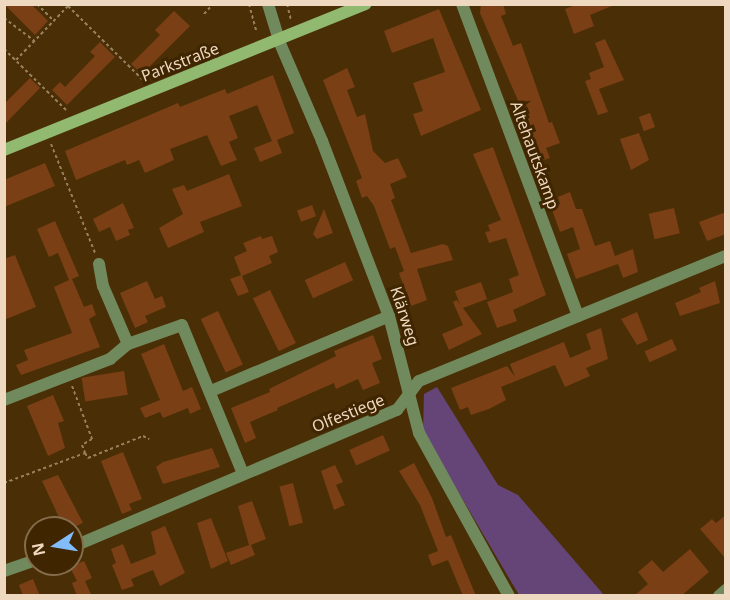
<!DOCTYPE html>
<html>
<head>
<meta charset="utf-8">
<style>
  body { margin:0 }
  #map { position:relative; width:730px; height:600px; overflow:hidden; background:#4a2f06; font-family:"Noto Sans",sans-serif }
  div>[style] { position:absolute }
  .green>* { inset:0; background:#654478 }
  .building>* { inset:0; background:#7a3f14; transform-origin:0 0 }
  .path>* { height:2px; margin-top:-1px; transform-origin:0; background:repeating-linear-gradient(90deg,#987f5e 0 3px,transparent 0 6px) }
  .street>* { height:12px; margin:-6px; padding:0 6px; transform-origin:6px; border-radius:6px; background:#718a5d }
  .secondary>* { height:12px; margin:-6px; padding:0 6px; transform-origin:6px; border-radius:6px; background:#91b970 }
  span { translate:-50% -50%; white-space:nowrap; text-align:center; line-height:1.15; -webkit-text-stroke:6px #3f2500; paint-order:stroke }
  .street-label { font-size:16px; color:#eed8bf }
  .frame { position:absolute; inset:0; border:6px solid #eed8bf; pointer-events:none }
  .north { position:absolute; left:24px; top:516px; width:60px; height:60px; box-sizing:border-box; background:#3f2500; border:2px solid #856d4c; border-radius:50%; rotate:258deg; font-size:16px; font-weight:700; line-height:24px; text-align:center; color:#eed8bf }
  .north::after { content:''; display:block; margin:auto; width:21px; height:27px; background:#83bcfb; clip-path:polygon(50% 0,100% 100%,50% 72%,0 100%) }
</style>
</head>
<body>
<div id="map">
  <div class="green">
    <i style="clip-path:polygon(437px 387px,498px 485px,518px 495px,604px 595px,519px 595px,423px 432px,424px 394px)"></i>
  </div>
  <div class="building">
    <i style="clip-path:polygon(4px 4px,31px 4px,48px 21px,35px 35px)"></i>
    <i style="clip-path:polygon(481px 4px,503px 4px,506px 14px,501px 16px,513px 46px,521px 43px,549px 123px,552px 122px,560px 143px,546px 148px,550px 158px,538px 162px,523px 112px,480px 13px)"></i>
    <i style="clip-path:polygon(578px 4px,614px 4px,614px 5px,590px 15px,594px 26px,574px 34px,565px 9px)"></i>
    <i style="clip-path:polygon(439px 9px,481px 110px,421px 136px,413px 114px,423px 111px,413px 83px,445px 72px,433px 38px,392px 53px,384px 31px)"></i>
    <i style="clip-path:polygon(174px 11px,190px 26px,142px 74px,131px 64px,160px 35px,155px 30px)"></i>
    <i style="clip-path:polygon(605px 39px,624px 80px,599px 89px,608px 112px,598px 115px,585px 81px,591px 79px,589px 73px,604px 67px,595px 43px)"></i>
    <i style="clip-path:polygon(100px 42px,115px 57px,67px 105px,52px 90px,60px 82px,65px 87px,95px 56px,90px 52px)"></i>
    <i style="clip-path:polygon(347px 68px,355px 87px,347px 90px,357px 117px,365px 114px,373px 151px,385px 163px,398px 158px,407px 177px,390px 184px,395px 198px,391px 200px,411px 253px,443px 244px,448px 246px,453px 260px,417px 269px,427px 300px,411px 306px,399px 273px,404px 271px,395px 247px,390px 249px,374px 206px,367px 196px,362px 198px,356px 181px,362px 178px,323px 80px)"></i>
    <i style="clip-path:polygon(273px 75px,294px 133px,277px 140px,282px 153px,260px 162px,254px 148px,272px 141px,257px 105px,229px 116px,238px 138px,229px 142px,237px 160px,221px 166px,207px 135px,170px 149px,174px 160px,145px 173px,139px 160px,127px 165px,125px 160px,76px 180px,65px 151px,178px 103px,180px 107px,225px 89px,227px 94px)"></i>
    <i style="clip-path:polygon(30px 78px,40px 88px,4px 125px,4px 104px)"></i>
    <i style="left:650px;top:113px;width:15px;height:12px;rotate:70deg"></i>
    <i style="clip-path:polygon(639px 133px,649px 160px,631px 170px,620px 139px)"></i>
    <i style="clip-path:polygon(493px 147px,546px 295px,513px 310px,517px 321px,497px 328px,487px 302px,513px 292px,509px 279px,519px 275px,506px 238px,489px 243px,485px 232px,490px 231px,488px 225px,501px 220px,473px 154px)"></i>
    <i style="clip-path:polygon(45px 163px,55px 186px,4px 207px,4px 180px)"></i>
    <i style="clip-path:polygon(229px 174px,242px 206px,200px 222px,204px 232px,168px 248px,159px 228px,183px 214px,172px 189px,184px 185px,187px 191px)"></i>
    <i style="clip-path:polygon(570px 192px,576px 209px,582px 209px,595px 246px,610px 241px,615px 256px,633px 249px,638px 272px,623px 278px,618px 264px,576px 279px,567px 254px,580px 249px,573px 227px,560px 232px,551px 207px,560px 204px,558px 197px)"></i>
    <i style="clip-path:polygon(123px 203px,134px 228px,128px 230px,130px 235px,116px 241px,110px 227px,99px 232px,93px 219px)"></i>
    <i style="left:312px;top:205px;width:12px;height:16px;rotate:70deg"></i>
    <i style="left:674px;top:208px;width:26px;height:26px;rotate:77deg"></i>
    <i style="clip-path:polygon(324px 209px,333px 233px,317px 239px,313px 234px)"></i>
    <i style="clip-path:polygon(726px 212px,726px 234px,707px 241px,699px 222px)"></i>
    <i style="clip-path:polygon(55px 221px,79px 276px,72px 279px,84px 307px,92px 304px,96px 315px,89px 319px,100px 347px,21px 375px,16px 365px,28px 360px,24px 350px,72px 333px,54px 287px,69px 280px,58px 253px,49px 257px,37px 229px)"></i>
    <i style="clip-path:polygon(261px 236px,262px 239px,272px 236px,278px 252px,269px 256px,272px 263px,242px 276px,249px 292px,238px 296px,230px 279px,241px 275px,234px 257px,247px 251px,243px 243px)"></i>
    <i style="clip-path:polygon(15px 255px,36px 307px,4px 320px,4px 259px)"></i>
    <i style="left:345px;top:262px;width:20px;height:44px;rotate:66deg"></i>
    <i style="clip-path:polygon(147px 281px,155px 299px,162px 296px,166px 307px,145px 316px,148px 322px,135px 328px,120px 293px)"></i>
    <i style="clip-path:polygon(715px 281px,720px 303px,680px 316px,675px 303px,701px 292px,699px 288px)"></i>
    <i style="clip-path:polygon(481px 282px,487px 299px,463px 308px,482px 334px,449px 350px,442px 334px,463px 325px,453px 302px,457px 300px,460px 305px,455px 291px)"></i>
    <i style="left:270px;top:290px;width:59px;height:19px;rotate:64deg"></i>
    <i style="left:218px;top:311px;width:59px;height:19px;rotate:65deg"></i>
    <i style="clip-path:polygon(637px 312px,648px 340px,637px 345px,621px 319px)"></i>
    <i style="clip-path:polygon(601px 328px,608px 359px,586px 368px,590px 376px,565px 387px,555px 365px,501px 387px,506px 400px,489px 409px,471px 415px,468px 407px,460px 410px,451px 388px,507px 366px,515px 377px,510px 364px,564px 342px,570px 358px,591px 349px,586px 334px)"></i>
    <i style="clip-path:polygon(373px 335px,382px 359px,372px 363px,380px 383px,363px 390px,358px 379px,336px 389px,334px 383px,277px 408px,278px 410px,250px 422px,256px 438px,245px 443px,231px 408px,270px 392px,269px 389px,336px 356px,334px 351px)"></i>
    <i style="left:672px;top:339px;width:12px;height:30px;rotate:66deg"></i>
    <i style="clip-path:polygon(164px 344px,183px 391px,192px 387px,201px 409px,190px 414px,188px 408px,163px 418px,160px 412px,145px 418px,140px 408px,160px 400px,141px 354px)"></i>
    <i style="left:124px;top:371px;width:24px;height:43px;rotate:81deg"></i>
    <i style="clip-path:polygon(53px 395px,64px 421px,58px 423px,65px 448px,48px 456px,27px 406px)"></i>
    <i style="left:383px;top:435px;width:17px;height:37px;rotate:66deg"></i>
    <i style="clip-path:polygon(212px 448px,220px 467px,163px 484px,156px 467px,163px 462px)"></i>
    <i style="clip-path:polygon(123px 452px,142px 499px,129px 504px,132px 510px,122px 514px,101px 461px)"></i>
    <i style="clip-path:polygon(414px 463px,432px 498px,446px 537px,451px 535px,476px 596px,463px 596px,448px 560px,432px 566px,428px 555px,438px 551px,420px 505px,399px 471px)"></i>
    <i style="clip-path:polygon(335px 465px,343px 482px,336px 485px,345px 505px,334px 510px,321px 471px)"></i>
    <i style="clip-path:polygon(58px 475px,83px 523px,72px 528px,64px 528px,42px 481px)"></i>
    <i style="left:293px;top:483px;width:41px;height:14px;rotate:76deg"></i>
    <i style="clip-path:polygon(252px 501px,266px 539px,251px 545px,255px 555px,231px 565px,226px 553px,249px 545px,238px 506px)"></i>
    <i style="clip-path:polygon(726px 515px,726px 559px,700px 529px,712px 519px,716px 523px)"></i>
    <i style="clip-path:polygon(211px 518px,228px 561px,211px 569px,197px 523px)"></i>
    <i style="clip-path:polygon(165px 526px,185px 573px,160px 586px,153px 570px,131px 579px,134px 586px,122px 590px,112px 565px,116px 563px,111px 549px,123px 544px,131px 564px,156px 554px,151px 532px)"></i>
    <i style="clip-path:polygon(690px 549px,709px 572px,681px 596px,634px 596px,648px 584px,638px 572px,652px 560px,663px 572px)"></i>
    <i style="clip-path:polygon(84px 561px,92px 578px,85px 581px,92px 596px,77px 596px,72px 583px,77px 581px,70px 567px)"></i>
    <i style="clip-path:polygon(33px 579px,40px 596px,23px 596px,19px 585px)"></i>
  </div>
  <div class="path">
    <i style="left:37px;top:4px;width:24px;rotate:45deg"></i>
    <i style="left:249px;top:4px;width:30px;rotate:75deg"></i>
    <i style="left:287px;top:4px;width:16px;rotate:76deg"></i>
    <i style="left:204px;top:14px;width:13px;rotate:-48deg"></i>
    <i style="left:4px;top:18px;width:38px;rotate:37deg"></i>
    <i style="left:4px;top:49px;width:87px;rotate:44.5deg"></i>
    <i style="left:16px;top:60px;width:75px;rotate:-46.1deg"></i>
    <i style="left:68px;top:6px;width:105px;rotate:44.6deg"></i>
    <i style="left:51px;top:144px;width:118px;rotate:68deg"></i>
    <i style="left:72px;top:386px;width:57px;rotate:69.3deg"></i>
    <i style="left:92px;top:439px;width:12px;rotate:149deg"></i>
    <i style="left:82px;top:445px;width:9px;rotate:69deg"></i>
    <i style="left:4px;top:483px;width:86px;rotate:-20.3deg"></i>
    <i style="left:85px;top:453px;width:6px;rotate:59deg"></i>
    <i style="left:88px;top:458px;width:59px;rotate:-21.8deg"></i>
    <i style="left:143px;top:436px;width:7px;rotate:27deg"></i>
  </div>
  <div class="street">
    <i style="left:268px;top:4px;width:39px;rotate:73deg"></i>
    <i style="left:279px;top:41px;width:109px;rotate:66.7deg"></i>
    <i style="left:322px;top:141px;width:187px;rotate:69.1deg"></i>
    <i style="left:389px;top:316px;width:121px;rotate:75.6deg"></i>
    <i style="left:419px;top:433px;width:186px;rotate:61.1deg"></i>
    <i style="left:462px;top:4px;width:333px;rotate:69.6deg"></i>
    <i style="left:99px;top:264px;width:22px;rotate:80deg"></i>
    <i style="left:103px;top:286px;width:63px;rotate:66.7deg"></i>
    <i style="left:211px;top:391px;width:193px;rotate:-22.8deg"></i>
    <i style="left:4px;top:400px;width:114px;rotate:-21.1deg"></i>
    <i style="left:110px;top:359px;width:23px;rotate:-40deg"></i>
    <i style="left:128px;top:344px;width:57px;rotate:-19.4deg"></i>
    <i style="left:182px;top:325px;width:161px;rotate:67.7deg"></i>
    <i style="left:72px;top:547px;width:353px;rotate:-22.9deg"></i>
    <i style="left:397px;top:410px;width:36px;rotate:-53deg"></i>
    <i style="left:419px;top:381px;width:331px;rotate:-22.2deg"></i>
    <i style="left:4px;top:571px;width:34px;rotate:-19deg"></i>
    <i style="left:719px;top:596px;width:9px;rotate:-41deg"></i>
  </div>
  <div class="secondary">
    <i style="left:4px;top:150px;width:390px;rotate:-22deg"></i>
  </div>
  <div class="street-label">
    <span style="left:180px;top:62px;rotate:-21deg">Parkstraße</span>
    <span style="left:535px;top:155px;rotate:70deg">Altehautskamp</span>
    <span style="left:405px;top:316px;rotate:72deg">Klärweg</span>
    <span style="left:348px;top:413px;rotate:-22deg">Olfestiege</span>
  </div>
  <div class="frame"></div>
  <div class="north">N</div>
</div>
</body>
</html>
